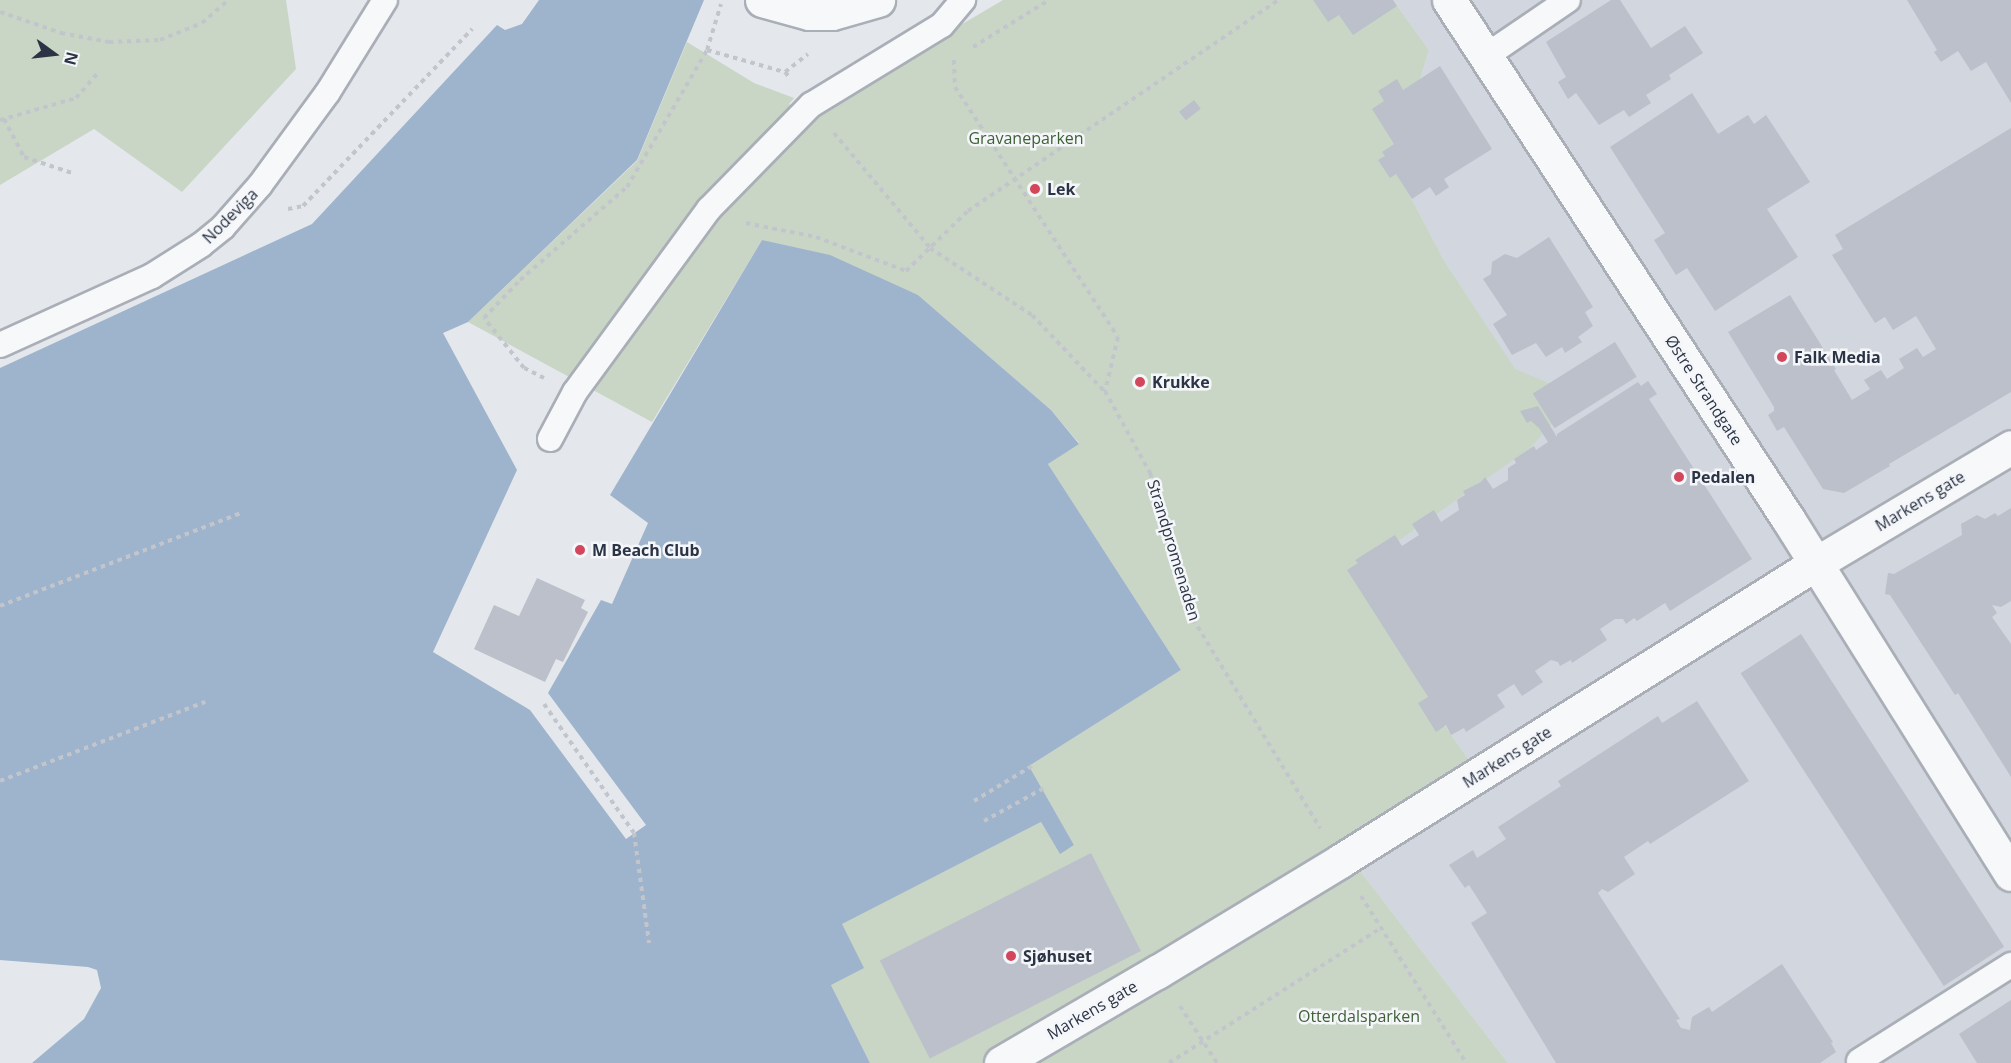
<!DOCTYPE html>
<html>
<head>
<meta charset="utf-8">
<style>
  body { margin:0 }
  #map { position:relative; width:2011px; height:1063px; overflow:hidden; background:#e4e7ec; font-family:"Open Sans",sans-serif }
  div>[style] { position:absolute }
  .built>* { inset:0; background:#d2d6de }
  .green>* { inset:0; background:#c9d6c5 }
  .water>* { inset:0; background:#9eb4cc }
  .building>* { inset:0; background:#bbc0ca; transform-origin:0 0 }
  .path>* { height:4px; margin-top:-2px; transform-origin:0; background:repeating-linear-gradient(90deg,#c2c5cb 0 4.5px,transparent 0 9px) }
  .roads { filter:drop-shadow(2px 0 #a9aeb7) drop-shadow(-2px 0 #a9aeb7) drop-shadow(0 2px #a9aeb7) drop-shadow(0 -2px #a9aeb7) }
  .service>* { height:24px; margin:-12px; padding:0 12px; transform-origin:12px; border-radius:12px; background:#f7f8fa }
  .minor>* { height:33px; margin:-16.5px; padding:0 16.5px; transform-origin:16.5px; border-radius:16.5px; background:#f7f8fa }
  .tertiary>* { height:33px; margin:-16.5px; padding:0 16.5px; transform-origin:16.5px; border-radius:16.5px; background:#f7f8fa }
  .dots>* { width:16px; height:16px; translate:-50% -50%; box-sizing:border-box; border:3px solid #f4f6f9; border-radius:50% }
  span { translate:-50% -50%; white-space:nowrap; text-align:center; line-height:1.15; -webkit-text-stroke:5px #f4f6f9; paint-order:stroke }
  .park-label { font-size:16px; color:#3f6137 }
  .poi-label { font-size:16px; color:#2b3445; font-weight:700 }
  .left { translate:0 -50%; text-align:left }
  .street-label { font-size:16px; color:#2b3445 }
  .north { position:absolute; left:24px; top:24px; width:60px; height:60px; -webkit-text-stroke:4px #f4f6f9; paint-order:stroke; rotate:105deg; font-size:16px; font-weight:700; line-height:24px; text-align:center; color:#2b3445 }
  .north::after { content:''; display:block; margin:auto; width:21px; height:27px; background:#2b3445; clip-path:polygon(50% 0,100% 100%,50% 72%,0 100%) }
</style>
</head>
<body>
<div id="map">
  <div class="built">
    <i style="clip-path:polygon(1393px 0,2011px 0,2011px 1063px,1508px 1063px,1344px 850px,1476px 770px,1445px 726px,1354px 572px,1577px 394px,1515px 370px,1445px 262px,1394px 166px,1429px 50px)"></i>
  </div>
  <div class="green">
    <i style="clip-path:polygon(0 0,286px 0,296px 69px,182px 192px,94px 129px,0 185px)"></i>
    <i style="clip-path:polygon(1003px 0,1393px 0,1429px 50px,1394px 166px,1445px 262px,1515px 369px,1578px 395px,1529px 449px,1354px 572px,1445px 726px,1476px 770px,1344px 850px,1508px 1063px,870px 1063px,831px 985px,841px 924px,1041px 822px,1060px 853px,1074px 845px,1029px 766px,1181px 670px,1048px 464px,1079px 443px,1051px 410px,918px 295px,762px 240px,652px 422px,468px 322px,637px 161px,687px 42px,754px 83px,794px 98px,789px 104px,813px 119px,881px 72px)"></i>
  </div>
  <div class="water">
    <i style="clip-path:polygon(539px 0,704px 0,637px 160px,468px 322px,443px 333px,517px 470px,433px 652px,530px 710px,626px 839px,646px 825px,548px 693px,601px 600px,612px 604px,648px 523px,610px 495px,762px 240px,830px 255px,918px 295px,1051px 410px,1079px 444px,1048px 464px,1181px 670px,1029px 766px,1074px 845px,1060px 854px,1041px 822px,842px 924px,864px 968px,831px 985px,870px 1063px,32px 1063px,84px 1019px,101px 988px,97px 970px,88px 967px,0 960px,0 368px,312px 224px,497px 25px,505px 30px,522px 24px)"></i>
  </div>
  <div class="building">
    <i style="clip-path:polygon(1313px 0,1393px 0,1397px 6px,1353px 35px,1339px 15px,1328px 22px)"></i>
    <i style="clip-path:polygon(1611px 0,1620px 0,1651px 48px,1685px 26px,1703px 53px,1669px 75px,1671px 79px,1646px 95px,1651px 103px,1629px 117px,1624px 110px,1599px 125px,1576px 93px,1568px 99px,1558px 82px,1566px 77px,1546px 42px)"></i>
    <i style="clip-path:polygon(1907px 0,2011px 0,2011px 103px,1986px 62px,1971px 71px,1958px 51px,1941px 62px,1934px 52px,1937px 50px)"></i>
    <i style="clip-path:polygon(1440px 66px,1492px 149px,1444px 179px,1449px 187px,1436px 196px,1430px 187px,1412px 199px,1396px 174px,1390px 178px,1378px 160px,1385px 156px,1382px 152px,1394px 144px,1372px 109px,1384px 101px,1378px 91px,1397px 79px,1403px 90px)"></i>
    <i style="clip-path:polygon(1692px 93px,1718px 134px,1748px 115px,1754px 124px,1766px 115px,1810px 182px,1767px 209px,1798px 257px,1715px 311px,1687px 268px,1676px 275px,1654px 240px,1665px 233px,1610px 147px)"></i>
    <i style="left:1194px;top:100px;width:11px;height:19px;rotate:52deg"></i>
    <i style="clip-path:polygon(2011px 128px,2011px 392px,1889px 464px,1890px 466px,1844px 493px,1823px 489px,1784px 427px,1777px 431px,1768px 415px,1774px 411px,1774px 407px,1728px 332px,1790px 295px,1836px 369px,1834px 370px,1852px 400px,1870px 389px,1864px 380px,1881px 370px,1887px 379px,1904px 368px,1899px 359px,1917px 348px,1923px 357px,1936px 349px,1916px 316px,1893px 330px,1885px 317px,1875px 323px,1832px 255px,1843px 249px,1835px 235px)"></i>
    <i style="clip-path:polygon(1549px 237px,1593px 307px,1585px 312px,1593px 326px,1578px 337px,1582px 342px,1565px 353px,1562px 347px,1546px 357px,1536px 343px,1512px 355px,1493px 324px,1507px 315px,1483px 279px,1491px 274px,1492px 262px,1505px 254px,1517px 258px)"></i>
    <i style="left:1615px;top:342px;width:41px;height:97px;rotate:58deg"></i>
    <i style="clip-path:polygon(1648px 381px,1657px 394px,1649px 399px,1752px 559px,1670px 611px,1665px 603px,1637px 621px,1634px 618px,1626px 624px,1623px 619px,1615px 619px,1600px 629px,1607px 640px,1572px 663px,1571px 660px,1560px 666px,1558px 662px,1551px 660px,1535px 671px,1543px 682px,1522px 696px,1514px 684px,1497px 695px,1505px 707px,1466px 732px,1464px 728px,1451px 735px,1446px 725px,1436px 732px,1418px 703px,1428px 697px,1347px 570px,1358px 563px,1355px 560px,1395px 535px,1402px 546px,1419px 535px,1412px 524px,1434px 510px,1441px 522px,1459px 510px,1457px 500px,1465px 495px,1463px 491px,1481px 482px,1485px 477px,1493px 489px,1508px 480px,1508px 468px,1516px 463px,1514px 459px,1534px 446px,1536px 450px,1548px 442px,1539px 428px,1531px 421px,1527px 423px,1520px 411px,1538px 406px,1557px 437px,1557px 434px,1638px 382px,1641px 386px)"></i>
    <i style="clip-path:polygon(2011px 508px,2011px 601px,2001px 607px,1992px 605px,1997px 613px,1992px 617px,2011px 644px,2011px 777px,1958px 693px,1955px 695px,1890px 595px,1885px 594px,1888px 573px,1894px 574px,1962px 535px,1961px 524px,1977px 515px,1985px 519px,1995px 513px,1998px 516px)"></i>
    <i style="clip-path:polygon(537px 578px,585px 600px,581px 608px,588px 612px,563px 662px,556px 659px,545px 682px,474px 649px,494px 605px,519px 616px)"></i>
    <i style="left:1801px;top:634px;width:373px;height:72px;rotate:57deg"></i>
    <i style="clip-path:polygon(1697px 701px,1749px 781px,1650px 844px,1648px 841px,1624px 857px,1635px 874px,1608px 892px,1602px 889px,1598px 893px,1680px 1019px,1676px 1020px,1681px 1028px,1690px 1030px,1692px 1017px,1709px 1007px,1712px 1012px,1782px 964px,1833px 1042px,1831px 1043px,1836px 1052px,1820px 1063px,1556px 1063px,1471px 923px,1487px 913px,1469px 885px,1465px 888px,1449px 865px,1473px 850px,1477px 858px,1506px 839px,1498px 827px,1561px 786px,1558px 781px,1658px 716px,1662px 723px)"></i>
    <i style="left:1091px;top:853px;width:110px;height:237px;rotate:63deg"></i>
    <i style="clip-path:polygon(2011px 1000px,2011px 1063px,1977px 1063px,1959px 1034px)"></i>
  </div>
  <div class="path">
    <i style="left:0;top:12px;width:65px;rotate:19deg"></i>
    <i style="left:61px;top:33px;width:49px;rotate:10.6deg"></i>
    <i style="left:109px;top:42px;width:51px;rotate:-2.2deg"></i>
    <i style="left:160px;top:40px;width:45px;rotate:-22deg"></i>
    <i style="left:202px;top:23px;width:35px;rotate:-41deg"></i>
    <i style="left:973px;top:47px;width:89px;rotate:-31.7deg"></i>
    <i style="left:707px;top:50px;width:81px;rotate:15.8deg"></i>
    <i style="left:785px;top:72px;width:8px;rotate:50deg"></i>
    <i style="left:954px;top:60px;width:27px;rotate:88deg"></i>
    <i style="left:955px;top:87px;width:298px;rotate:56.9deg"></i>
    <i style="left:1118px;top:337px;width:56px;rotate:103.5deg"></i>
    <i style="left:1105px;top:391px;width:94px;rotate:61.2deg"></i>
    <i style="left:1150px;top:473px;width:152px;rotate:73.6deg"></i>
    <i style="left:1193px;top:619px;width:245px;rotate:58.7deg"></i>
    <i style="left:785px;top:72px;width:29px;rotate:-38deg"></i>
    <i style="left:4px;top:119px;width:43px;rotate:62.2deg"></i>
    <i style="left:24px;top:157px;width:51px;rotate:18.4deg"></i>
    <i style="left:0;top:120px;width:79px;rotate:-16.1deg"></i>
    <i style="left:76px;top:98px;width:33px;rotate:-49deg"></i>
    <i style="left:834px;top:133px;width:150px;rotate:50.1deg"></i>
    <i style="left:930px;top:248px;width:122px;rotate:33.3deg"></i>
    <i style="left:1032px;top:315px;width:105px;rotate:46.5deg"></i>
    <i style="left:288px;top:209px;width:15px;rotate:-11deg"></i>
    <i style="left:303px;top:206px;width:245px;rotate:-46.3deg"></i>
    <i style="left:746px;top:223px;width:71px;rotate:11.3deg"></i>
    <i style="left:816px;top:237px;width:96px;rotate:20.7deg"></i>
    <i style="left:906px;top:271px;width:86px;rotate:-44.1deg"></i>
    <i style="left:968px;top:211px;width:376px;rotate:-34.2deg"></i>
    <i style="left:544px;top:378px;width:22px;rotate:-153deg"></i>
    <i style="left:524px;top:368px;width:64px;rotate:-128.7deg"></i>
    <i style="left:484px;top:318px;width:52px;rotate:-46.5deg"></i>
    <i style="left:520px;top:280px;width:142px;rotate:-41deg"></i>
    <i style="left:627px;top:187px;width:159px;rotate:-59.7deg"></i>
    <i style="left:707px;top:50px;width:48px;rotate:-73.1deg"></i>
    <i style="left:0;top:606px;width:258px;rotate:-21.1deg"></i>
    <i style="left:544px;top:704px;width:157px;rotate:55.1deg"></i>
    <i style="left:634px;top:833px;width:111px;rotate:82.2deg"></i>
    <i style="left:0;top:781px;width:220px;rotate:-21.1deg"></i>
    <i style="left:974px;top:801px;width:68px;rotate:-31.1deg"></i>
    <i style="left:984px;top:821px;width:68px;rotate:-28.8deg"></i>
    <i style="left:1361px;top:896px;width:197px;rotate:57.8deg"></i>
    <i style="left:1180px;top:1006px;width:68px;rotate:57deg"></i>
    <i style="left:1169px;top:1063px;width:251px;rotate:-32.5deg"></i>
  </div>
  <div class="roads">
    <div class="service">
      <i style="left:1486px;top:56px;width:99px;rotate:-34.3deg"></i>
      <i style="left:0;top:345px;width:167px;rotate:-24.4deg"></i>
      <i style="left:152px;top:276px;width:58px;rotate:-32.3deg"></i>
      <i style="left:201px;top:245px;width:28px;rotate:-39deg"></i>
      <i style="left:223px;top:227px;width:56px;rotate:-48.6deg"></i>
      <i style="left:260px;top:185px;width:115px;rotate:-53.8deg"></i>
      <i style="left:328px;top:92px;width:108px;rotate:-58.2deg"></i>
      <i style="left:550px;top:439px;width:53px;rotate:-62deg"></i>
      <i style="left:575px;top:392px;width:227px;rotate:-53.8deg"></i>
      <i style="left:709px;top:209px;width:146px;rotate:-45.6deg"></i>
      <i style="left:811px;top:105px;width:153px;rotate:-31.4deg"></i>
      <i style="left:942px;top:25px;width:33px;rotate:-50deg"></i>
      <i style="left:1859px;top:1061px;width:180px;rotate:-32.3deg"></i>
    </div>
    <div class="minor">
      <i style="left:762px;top:0;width:49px;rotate:15.5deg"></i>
      <i style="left:809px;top:13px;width:23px"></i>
      <i style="left:832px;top:13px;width:48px;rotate:-15.8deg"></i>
      <i style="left:1001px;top:1063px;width:181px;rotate:-30.3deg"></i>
      <i style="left:1157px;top:972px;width:214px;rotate:-31.2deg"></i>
      <i style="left:1340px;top:861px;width:560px;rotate:-32.02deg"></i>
      <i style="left:1815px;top:564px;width:228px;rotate:-30.8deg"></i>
    </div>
    <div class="tertiary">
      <i style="left:1449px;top:0;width:620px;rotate:56.85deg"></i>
      <i style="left:1788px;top:519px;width:419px;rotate:57.9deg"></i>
    </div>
  </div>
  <div class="dots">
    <i style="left:1035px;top:189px;background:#d2475b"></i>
    <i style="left:1782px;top:357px;background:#d2475b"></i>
    <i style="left:1140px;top:382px;background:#d2475b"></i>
    <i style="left:1679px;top:477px;background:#d2475b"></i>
    <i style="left:580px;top:550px;background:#d2475b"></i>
    <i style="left:1011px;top:956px;background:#d2475b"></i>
  </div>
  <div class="park-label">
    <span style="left:1026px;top:138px">Gravaneparken</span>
    <span style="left:1359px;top:1016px">Otterdalsparken</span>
  </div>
  <div class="poi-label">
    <span class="left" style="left:1047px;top:189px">Lek</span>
    <span class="left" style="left:1794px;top:357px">Falk Media</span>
    <span class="left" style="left:1152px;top:382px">Krukke</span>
    <span class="left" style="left:1691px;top:477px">Pedalen</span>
    <span class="left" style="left:592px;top:550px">M Beach Club</span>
    <span class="left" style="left:1023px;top:956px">Sjøhuset</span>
  </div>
  <div class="street-label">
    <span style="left:230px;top:216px;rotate:-45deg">Nodeviga</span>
    <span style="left:1704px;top:390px;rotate:57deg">Østre Strandgate</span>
    <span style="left:1920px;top:501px;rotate:-31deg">Markens gate</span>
    <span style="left:1174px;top:550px;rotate:73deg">Strandpromenaden</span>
    <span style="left:1507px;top:757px;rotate:-32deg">Markens gate</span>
    <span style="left:1092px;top:1010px;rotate:-30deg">Markens gate</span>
  </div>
  <div class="north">N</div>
</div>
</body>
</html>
